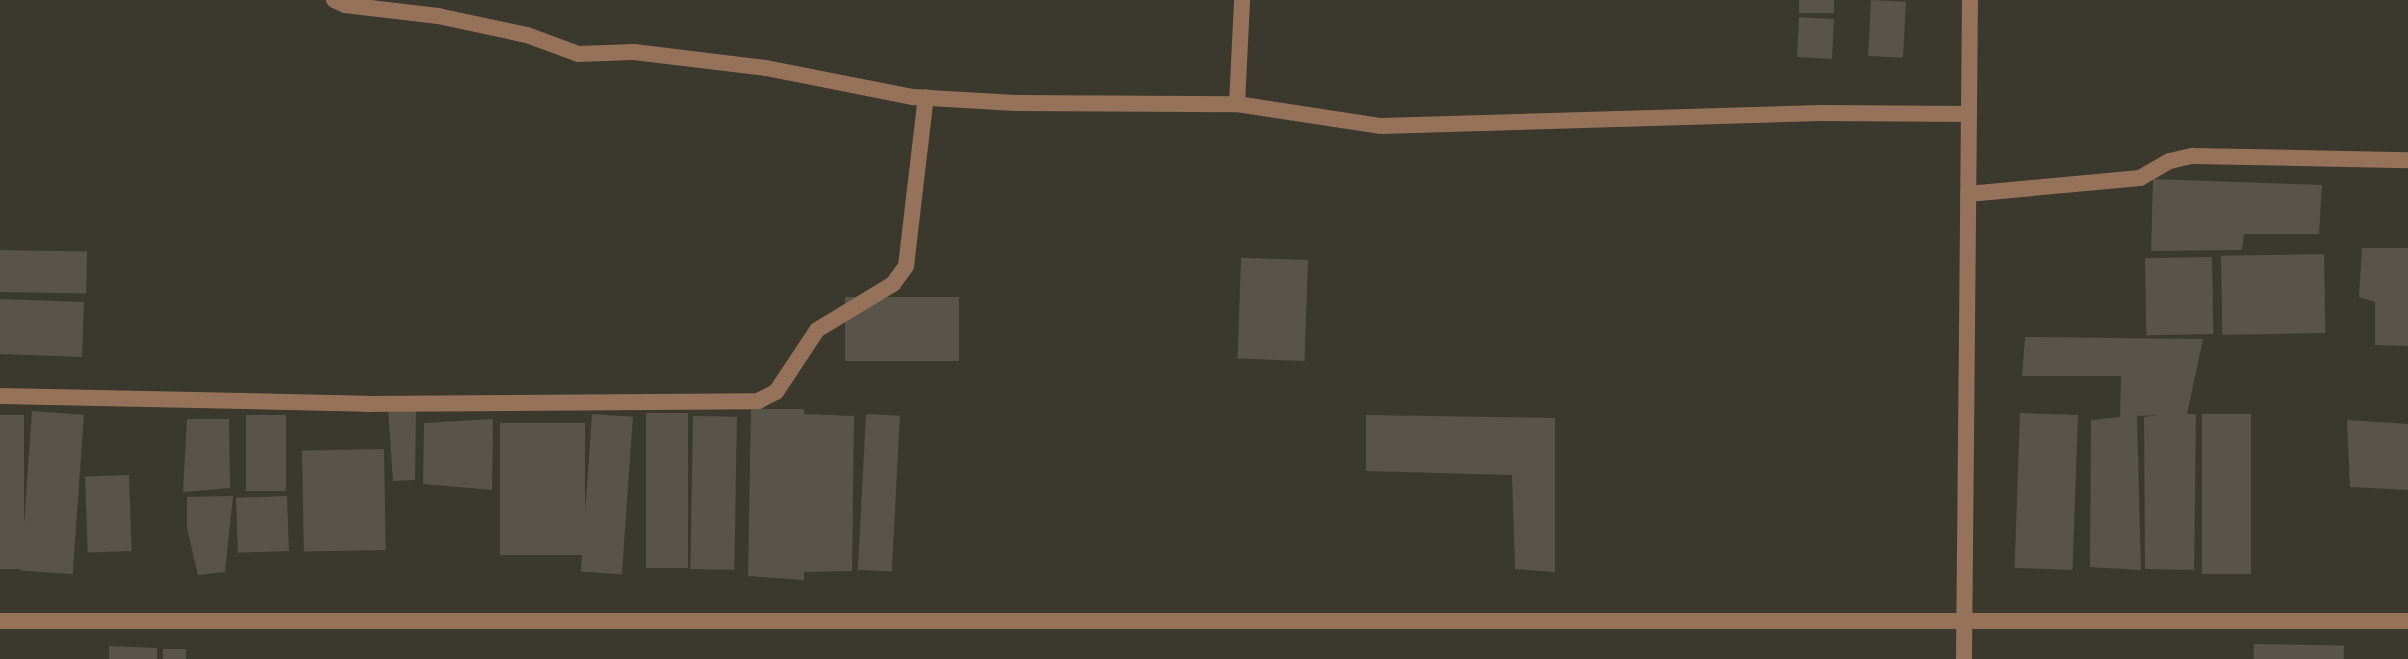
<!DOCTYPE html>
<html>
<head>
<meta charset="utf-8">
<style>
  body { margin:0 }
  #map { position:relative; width:2408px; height:659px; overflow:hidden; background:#3b382e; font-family:"Noto Sans",sans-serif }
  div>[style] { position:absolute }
  .building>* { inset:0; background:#58544a; transform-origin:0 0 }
  .service>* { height:16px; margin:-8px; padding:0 8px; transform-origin:8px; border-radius:8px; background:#957259 }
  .minor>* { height:16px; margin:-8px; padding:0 8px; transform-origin:8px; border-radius:8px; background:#957259 }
  .tertiary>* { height:16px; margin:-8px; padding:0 8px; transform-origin:8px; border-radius:8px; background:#957259 }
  span { translate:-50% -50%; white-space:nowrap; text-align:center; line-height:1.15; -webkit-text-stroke:6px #3b382e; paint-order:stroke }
</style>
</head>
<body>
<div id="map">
  <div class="building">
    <i style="left:1799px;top:0;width:35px;height:13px"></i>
    <i style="left:1871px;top:0;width:35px;height:56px;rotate:3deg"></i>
    <i style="left:1834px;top:19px;width:40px;height:35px;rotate:93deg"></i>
    <i style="clip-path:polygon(2153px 179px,2322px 185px,2319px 234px,2244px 234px,2242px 250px,2151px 251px)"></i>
    <i style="clip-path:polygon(2362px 248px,2408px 248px,2408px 346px,2375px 345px,2375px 302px,2359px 297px)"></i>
    <i style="left:0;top:250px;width:87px;height:42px;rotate:1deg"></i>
    <i style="left:2324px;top:254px;width:79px;height:103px;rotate:89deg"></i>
    <i style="left:2212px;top:257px;width:77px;height:67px;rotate:89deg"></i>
    <i style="left:1308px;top:260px;width:101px;height:67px;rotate:92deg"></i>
    <i style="left:959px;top:297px;width:64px;height:114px;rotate:90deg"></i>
    <i style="left:0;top:299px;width:84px;height:55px;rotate:2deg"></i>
    <i style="clip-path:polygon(2025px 337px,2203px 339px,2187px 414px,2196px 414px,2194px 570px,2145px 569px,2144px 417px,2159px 415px,2137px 416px,2141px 570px,2090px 567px,2091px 420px,2120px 417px,2121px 376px,2022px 376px)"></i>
    <i style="clip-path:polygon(388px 409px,416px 410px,415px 480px,393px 481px)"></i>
    <i style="clip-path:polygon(751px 409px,804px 409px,804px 414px,854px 416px,852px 571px,804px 572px,804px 580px,748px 576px)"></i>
    <i style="left:32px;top:411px;width:52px;height:160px;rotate:4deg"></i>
    <i style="left:646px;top:413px;width:42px;height:155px"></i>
    <i style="left:2020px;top:413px;width:58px;height:155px;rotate:2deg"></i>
    <i style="left:592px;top:414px;width:41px;height:158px;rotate:4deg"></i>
    <i style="left:866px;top:414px;width:34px;height:156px;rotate:3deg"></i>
    <i style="left:2251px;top:414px;width:160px;height:49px;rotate:90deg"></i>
    <i style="left:0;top:415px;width:24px;height:154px"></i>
    <i style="left:286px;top:415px;width:76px;height:40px;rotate:90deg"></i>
    <i style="clip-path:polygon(1366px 415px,1555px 418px,1555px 572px,1515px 569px,1512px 475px,1366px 471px)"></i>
    <i style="left:693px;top:416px;width:44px;height:153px;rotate:1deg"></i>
    <i style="clip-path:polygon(187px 419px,229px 419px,230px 488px,183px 492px)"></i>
    <i style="clip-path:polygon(493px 419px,492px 490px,423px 484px,424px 423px)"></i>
    <i style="clip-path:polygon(2347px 420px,2408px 424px,2408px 490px,2350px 487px)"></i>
    <i style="left:585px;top:423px;width:132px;height:85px;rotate:90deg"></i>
    <i style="left:384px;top:449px;width:101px;height:82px;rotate:89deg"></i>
    <i style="left:129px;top:475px;width:76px;height:44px;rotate:88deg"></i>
    <i style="clip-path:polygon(233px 496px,225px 572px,198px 575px,187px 528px,187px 497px)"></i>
    <i style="left:287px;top:496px;width:55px;height:51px;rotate:88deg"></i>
    <i style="left:2254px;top:644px;width:90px;height:15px;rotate:1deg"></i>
    <i style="clip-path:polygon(109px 646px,157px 648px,157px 659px,109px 659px)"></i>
    <i style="left:163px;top:649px;width:23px;height:10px"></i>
  </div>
  <div class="service">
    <i style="left:334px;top:0;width:12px;rotate:24deg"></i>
    <i style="left:345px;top:5px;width:94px;rotate:6.7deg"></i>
    <i style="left:438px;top:16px;width:91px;rotate:12.1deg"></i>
    <i style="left:527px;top:35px;width:54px;rotate:20.4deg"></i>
    <i style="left:578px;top:54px;width:56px;rotate:-2deg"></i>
    <i style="left:634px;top:52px;width:133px;rotate:6.9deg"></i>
    <i style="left:766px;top:68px;width:150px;rotate:11.2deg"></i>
    <i style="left:913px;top:97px;width:102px;rotate:3.4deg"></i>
    <i style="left:1015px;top:103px;width:222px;rotate:0.3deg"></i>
    <i style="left:1237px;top:104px;width:146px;rotate:8.7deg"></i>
    <i style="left:1381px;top:126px;width:440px;rotate:-1.7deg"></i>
    <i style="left:1821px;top:113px;width:148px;rotate:0.4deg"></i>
    <i style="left:1237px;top:104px;width:104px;rotate:-87.2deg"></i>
    <i style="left:0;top:396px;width:367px;rotate:1.2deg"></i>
    <i style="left:367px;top:404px;width:391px;rotate:-0.4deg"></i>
    <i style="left:758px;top:401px;width:20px;rotate:-27deg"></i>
    <i style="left:776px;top:392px;width:74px;rotate:-56.5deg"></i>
    <i style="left:817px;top:330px;width:89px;rotate:-31.2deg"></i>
    <i style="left:893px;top:284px;width:22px;rotate:-54deg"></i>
    <i style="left:906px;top:266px;width:170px;rotate:-83.3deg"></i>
  </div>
  <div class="minor">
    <i style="left:1968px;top:194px;width:173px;rotate:-5.3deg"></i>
    <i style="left:2140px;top:178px;width:34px;rotate:-30deg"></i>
    <i style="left:2170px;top:161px;width:23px;rotate:-13deg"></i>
    <i style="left:2192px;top:156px;width:216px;rotate:1.1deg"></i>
    <i style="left:0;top:621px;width:2408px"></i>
  </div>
  <div class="tertiary">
    <i style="left:1964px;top:659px;width:659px;rotate:-89.48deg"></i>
  </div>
</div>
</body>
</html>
